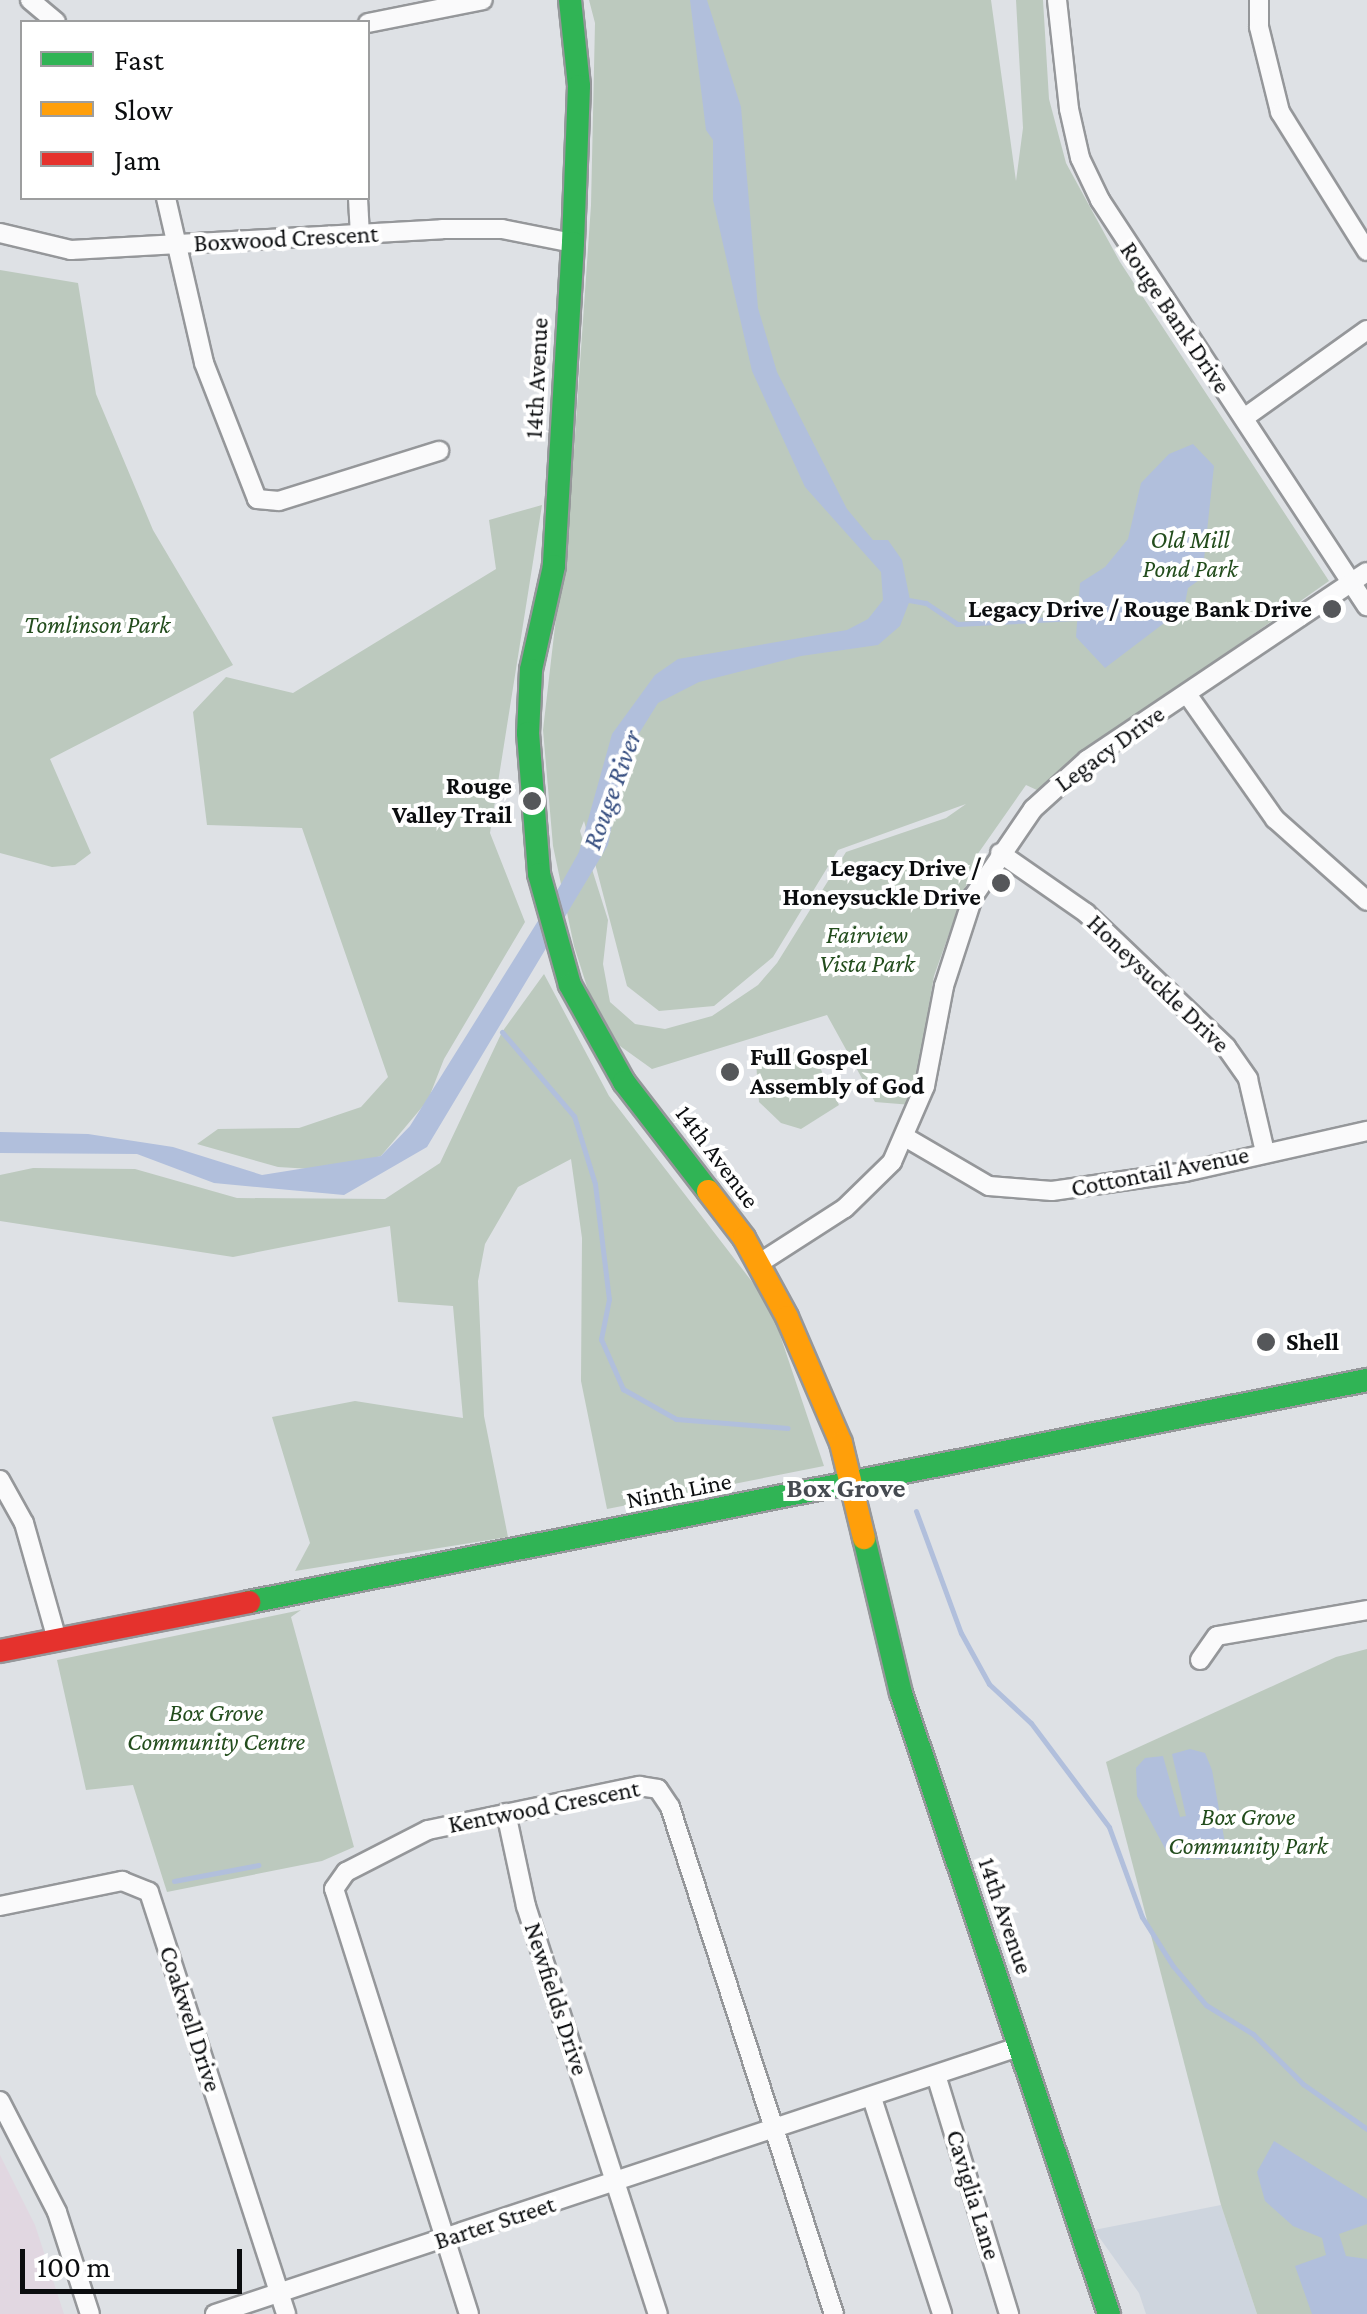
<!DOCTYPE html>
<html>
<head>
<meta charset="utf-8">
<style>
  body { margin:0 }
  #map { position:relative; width:1367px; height:2314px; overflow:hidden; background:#dee1e5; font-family:"Crimson Pro",serif }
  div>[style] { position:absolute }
  .built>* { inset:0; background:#ced5de }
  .education>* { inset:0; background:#e1d7e1 }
  .green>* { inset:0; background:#bcc9be }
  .water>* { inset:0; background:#b1bfdc }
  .stream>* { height:5px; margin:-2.5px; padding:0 2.5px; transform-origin:2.5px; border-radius:2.5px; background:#b1bfdc }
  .roads { filter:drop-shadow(2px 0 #95979a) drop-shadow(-2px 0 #95979a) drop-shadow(0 2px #95979a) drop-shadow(0 -2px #95979a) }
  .street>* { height:18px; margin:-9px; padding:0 9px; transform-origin:9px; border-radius:9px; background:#fafafb }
  .fast>* { height:22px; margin:-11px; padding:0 11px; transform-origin:11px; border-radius:11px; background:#30b455 }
  .slow>* { height:22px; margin:-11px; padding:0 11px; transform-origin:11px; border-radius:11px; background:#ff9f0a }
  .jam>* { height:22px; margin:-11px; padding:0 11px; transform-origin:11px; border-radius:11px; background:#e5322d }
  .dots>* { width:28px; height:28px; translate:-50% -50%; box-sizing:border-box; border:5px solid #fff; border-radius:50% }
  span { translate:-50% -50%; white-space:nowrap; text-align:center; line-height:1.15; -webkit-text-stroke:8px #fff; paint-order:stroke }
  .street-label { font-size:25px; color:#0b0d0f }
  .park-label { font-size:25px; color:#234d1d; font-style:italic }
  .poi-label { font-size:25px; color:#0b0d0f; font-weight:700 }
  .right { translate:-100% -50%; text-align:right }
  .left { translate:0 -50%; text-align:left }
  .water-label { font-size:28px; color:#374f81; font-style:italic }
  .neighbourhood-label { font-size:28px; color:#464b51; font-weight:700 }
  .legend { position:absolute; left:20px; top:20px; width:350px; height:180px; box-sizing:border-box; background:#fff; border:2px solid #9d9e9f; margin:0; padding:12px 18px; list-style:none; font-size:30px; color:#0b0d0f }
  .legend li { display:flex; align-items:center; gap:20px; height:50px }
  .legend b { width:50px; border:2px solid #9d9e9f }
  .scale { position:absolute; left:20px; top:2249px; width:222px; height:45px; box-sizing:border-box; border:5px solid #0b0d0f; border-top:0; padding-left:12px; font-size:30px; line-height:35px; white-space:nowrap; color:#0b0d0f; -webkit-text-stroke:8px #fff; paint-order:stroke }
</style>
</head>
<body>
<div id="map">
  <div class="built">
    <i style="clip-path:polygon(1221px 2205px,1257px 2314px,1146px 2314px,1139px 2293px,1094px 2230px)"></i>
  </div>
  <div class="education">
    <i style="clip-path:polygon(0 2155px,35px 2225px,64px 2314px,0 2314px)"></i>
  </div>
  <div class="green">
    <i style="clip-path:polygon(evenodd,589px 0,991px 0,1016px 181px,1023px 128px,1016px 0,1043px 0,1049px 99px,1066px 163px,1120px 262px,1329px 581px,1074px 760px,1039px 791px,1026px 785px,977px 855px,934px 976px,912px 1105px,875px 1102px,827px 1015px,652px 1069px,613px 1041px,595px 1012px,574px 946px,553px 846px,543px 730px,572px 479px,591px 205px,595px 23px,589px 0,966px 804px,946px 818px,846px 852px,777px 963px,758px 985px,712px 1016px,665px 1029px,635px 1024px,610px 1002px,603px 964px,608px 920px,580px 831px,584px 821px,627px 986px,659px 1011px,714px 1006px,773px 957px,838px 850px,966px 804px)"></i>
    <i style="clip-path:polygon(0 270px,78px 283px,96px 394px,153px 530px,233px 665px,50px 759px,91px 853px,75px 865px,52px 867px,0 853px)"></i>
    <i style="clip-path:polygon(542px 505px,490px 833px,525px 922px,444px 1059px,428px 1100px,381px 1156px,329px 1170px,278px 1167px,197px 1144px,218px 1129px,299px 1128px,361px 1107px,388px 1077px,302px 828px,207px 825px,193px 712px,226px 677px,293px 693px,496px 569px,489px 520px)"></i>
    <i style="clip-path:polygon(544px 974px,609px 1096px,770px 1305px,824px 1466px,607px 1509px,581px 1381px,582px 1238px,571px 1159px,518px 1187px,485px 1244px,478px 1281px,484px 1416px,508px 1537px,295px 1571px,310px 1543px,272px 1417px,355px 1401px,463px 1418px,453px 1306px,398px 1302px,390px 1226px,233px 1257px,0 1221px,0 1175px,33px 1168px,135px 1169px,237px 1198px,385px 1199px,440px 1163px,502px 1032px)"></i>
    <i style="clip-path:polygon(810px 1048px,839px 1105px,801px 1129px,781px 1123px,759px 1102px,756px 1062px)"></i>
    <i style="clip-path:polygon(301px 1610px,291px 1617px,354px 1847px,322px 1861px,167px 1892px,133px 1785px,86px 1790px,57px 1660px)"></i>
    <i style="clip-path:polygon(1367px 1649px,1367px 2314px,1257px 2314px,1221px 2205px,1106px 1762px,1336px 1657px)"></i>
  </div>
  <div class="water">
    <i style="clip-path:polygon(690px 0,707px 0,741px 107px,758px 308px,777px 372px,847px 509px,873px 540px,888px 540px,902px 560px,910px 600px,900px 626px,878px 645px,801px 656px,699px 682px,658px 703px,625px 756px,608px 845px,427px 1147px,344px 1195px,214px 1183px,137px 1154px,0 1153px,0 1132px,88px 1134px,173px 1147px,262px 1175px,381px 1156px,410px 1126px,561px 884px,579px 852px,612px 734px,655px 675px,678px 659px,847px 630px,868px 619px,883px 600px,881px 572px,805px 487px,752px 371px,713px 200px,713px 140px,706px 130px)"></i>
    <i style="clip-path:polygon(1193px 444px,1214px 466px,1202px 578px,1188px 588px,1184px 608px,1105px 668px,1076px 637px,1080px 583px,1105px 567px,1128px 539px,1141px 483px,1169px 454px)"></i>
    <i style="clip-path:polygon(1190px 1749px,1205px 1753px,1212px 1770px,1225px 1843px,1209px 1860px,1169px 1856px,1137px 1796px,1136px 1768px,1145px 1758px,1163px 1756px,1180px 1817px,1186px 1816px,1172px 1754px)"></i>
    <i style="clip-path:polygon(1274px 2141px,1367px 2199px,1367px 2224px,1339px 2234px,1346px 2256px,1367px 2259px,1367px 2314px,1312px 2314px,1295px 2266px,1326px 2255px,1322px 2238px,1293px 2226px,1265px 2201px,1257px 2172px)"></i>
  </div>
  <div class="stream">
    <i style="left:903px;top:599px;width:23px;rotate:10deg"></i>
    <i style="left:926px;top:603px;width:37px;rotate:34deg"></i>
    <i style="left:957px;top:624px;width:119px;rotate:-2.9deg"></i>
    <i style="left:502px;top:1032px;width:111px;rotate:49.4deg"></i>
    <i style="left:574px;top:1116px;width:71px;rotate:72.8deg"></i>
    <i style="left:595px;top:1184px;width:116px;rotate:83.1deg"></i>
    <i style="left:609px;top:1299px;width:41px;rotate:101.3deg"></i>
    <i style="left:601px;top:1339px;width:55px;rotate:66.3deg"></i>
    <i style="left:623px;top:1389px;width:61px;rotate:29.5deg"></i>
    <i style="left:676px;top:1419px;width:112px;rotate:4.6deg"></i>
    <i style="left:916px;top:1511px;width:130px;rotate:69.8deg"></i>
    <i style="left:961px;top:1633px;width:58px;rotate:61.2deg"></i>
    <i style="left:989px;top:1684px;width:57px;rotate:42.9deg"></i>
    <i style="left:1031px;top:1723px;width:130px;rotate:53.1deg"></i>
    <i style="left:1109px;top:1827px;width:96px;rotate:69.9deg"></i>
    <i style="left:1142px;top:1917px;width:58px;rotate:57.7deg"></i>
    <i style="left:1173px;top:1966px;width:51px;rotate:49.8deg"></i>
    <i style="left:1206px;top:2005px;width:55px;rotate:31.7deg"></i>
    <i style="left:1253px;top:2034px;width:71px;rotate:45deg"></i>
    <i style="left:1303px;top:2084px;width:78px;rotate:35.1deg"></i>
    <i style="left:174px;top:1881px;width:86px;rotate:-10.7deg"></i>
  </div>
  <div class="roads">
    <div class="street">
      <i style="left:30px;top:0;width:34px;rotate:40deg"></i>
      <i style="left:1057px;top:0;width:110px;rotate:83.7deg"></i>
      <i style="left:1069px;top:109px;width:50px;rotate:77.3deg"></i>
      <i style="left:1080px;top:158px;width:47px;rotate:64.5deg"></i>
      <i style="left:1100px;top:200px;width:486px;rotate:56.7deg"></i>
      <i style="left:1259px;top:0;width:27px;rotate:90deg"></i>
      <i style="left:1259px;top:27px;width:88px;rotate:76.1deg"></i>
      <i style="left:1280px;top:112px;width:164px;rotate:58deg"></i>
      <i style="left:368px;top:23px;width:117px;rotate:-11.3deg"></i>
      <i style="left:166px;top:198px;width:169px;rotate:77deg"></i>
      <i style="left:204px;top:363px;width:146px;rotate:68.7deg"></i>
      <i style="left:257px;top:499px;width:22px;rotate:5deg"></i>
      <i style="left:279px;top:501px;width:168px;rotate:-17.4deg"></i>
      <i style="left:358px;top:198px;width:37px;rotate:87deg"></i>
      <i style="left:0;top:233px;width:73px;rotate:13.5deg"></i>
      <i style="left:71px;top:250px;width:372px;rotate:-3.2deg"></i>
      <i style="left:442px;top:229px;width:60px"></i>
      <i style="left:502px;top:229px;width:72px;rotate:11.2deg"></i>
      <i style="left:1244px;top:418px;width:151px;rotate:-35.6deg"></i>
      <i style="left:1187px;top:694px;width:153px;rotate:54.9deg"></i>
      <i style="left:1275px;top:819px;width:123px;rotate:41.7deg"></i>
      <i style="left:1000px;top:853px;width:105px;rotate:34.9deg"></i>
      <i style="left:1086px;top:913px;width:194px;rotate:43.7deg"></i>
      <i style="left:1226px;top:1047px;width:39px;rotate:55deg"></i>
      <i style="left:1248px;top:1079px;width:75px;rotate:76.9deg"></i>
      <i style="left:905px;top:1137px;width:97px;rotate:30.3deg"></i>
      <i style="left:989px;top:1186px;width:63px;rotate:4.5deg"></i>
      <i style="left:1052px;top:1191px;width:134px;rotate:-8.1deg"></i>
      <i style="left:1185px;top:1172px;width:187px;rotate:-12.7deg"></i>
      <i style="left:758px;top:1264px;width:103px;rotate:-32.8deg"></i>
      <i style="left:845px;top:1208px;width:66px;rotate:-44.4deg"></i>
      <i style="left:892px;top:1162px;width:83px;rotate:-66.5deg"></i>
      <i style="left:925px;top:1086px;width:102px;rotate:-79.2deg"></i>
      <i style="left:944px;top:986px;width:94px;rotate:-72deg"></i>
      <i style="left:973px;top:897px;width:107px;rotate:-55.7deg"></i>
      <i style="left:1033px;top:809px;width:73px;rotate:-42.2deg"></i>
      <i style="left:1087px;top:760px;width:337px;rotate:-33.9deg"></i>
      <i style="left:0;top:1480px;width:49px;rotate:60.8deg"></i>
      <i style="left:24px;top:1523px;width:122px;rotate:74.2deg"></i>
      <i style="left:1200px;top:1660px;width:29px;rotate:-55deg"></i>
      <i style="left:1217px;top:1636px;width:152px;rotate:-9.8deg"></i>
      <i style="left:506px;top:1813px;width:95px;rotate:77.9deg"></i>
      <i style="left:526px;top:1906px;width:429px;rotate:72.1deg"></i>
      <i style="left:0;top:1906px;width:125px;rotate:-11.6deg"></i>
      <i style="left:122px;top:1881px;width:29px;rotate:22deg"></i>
      <i style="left:149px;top:1892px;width:444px;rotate:72deg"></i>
      <i style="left:936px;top:2075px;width:250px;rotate:73deg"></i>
      <i style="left:872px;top:2098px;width:227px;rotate:72deg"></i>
      <i style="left:0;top:2101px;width:125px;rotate:62.8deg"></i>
      <i style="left:57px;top:2212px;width:107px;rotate:72.1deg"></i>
      <i style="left:215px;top:2314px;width:849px;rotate:-18.39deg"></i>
      <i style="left:469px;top:2314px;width:446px;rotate:-107.6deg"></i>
      <i style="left:334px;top:1889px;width:21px;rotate:-55deg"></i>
      <i style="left:346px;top:1872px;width:92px;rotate:-27.1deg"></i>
      <i style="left:428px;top:1830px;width:216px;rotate:-11.8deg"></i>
      <i style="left:639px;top:1786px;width:19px;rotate:9deg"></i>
      <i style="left:658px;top:1789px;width:22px;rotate:56deg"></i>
      <i style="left:670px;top:1807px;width:533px;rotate:72.08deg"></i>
    </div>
    <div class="fast">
      <i style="left:570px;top:0;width:86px;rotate:84deg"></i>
      <i style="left:579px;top:86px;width:157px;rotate:92.2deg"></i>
      <i style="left:573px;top:243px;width:324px;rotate:93.4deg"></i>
      <i style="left:554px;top:566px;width:107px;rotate:102.5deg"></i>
      <i style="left:531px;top:670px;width:63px;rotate:92.7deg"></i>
      <i style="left:528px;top:733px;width:141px;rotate:85.5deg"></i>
      <i style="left:539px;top:874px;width:115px;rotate:74.4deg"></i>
      <i style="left:570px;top:985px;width:111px;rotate:60.9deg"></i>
      <i style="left:624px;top:1082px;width:138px;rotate:52.4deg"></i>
      <i style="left:864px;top:1538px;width:159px;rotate:76.6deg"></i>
      <i style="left:901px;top:1693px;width:655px;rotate:71.48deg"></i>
      <i style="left:249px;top:1602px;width:1140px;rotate:-11.23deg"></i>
    </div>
    <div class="slow">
      <i style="left:708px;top:1191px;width:59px;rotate:52.5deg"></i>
      <i style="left:744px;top:1238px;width:90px;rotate:61.4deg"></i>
      <i style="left:787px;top:1317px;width:137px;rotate:66.8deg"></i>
      <i style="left:841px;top:1443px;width:98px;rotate:76.4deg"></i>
    </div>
    <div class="jam">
      <i style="left:0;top:1651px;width:254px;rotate:-11.1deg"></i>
    </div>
  </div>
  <div class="dots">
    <i style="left:1332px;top:609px;background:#55575a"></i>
    <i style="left:532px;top:801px;background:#55575a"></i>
    <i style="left:1001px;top:883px;background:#55575a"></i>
    <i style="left:730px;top:1072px;background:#55575a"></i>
    <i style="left:1266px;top:1342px;background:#55575a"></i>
  </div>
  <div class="street-label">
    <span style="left:286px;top:239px;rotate:-3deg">Boxwood Crescent</span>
    <span style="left:1175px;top:318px;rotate:56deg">Rouge Bank Drive</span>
    <span style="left:537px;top:378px;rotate:-87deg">14th Avenue</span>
    <span style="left:1110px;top:749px;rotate:-36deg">Legacy Drive</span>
    <span style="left:1158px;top:984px;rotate:44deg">Honeysuckle Drive</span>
    <span style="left:717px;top:1157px;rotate:53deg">14th Avenue</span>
    <span style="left:1160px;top:1172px;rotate:-11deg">Cottontail Avenue</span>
    <span style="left:679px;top:1491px;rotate:-11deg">Ninth Line</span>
    <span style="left:544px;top:1807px;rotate:-11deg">Kentwood Crescent</span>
    <span style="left:1005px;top:1916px;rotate:71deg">14th Avenue</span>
    <span style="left:556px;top:1999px;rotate:72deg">Newfields Drive</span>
    <span style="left:190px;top:2019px;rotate:72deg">Coakwell Drive</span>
    <span style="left:973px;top:2195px;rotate:73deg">Caviglia Lane</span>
    <span style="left:495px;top:2223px;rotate:-18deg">Barter Street</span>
  </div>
  <div class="park-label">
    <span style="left:1190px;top:555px">Old Mill<br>Pond Park</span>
    <span style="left:97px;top:625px">Tomlinson Park</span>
    <span style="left:867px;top:950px">Fairview<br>Vista Park</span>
    <span style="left:216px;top:1728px">Box Grove<br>Community Centre</span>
    <span style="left:1248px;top:1832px">Box Grove<br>Community Park</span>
  </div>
  <div class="poi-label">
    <span class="right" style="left:1312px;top:609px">Legacy Drive / Rouge Bank Drive</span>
    <span class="right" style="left:512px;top:801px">Rouge<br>Valley Trail</span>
    <span class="right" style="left:981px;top:883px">Legacy Drive /<br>Honeysuckle Drive</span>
    <span class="left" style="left:750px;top:1072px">Full Gospel<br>Assembly of God</span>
    <span class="left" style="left:1286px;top:1342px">Shell</span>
  </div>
  <div class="water-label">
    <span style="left:612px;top:790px;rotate:-70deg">Rouge River</span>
  </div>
  <div class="neighbourhood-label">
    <span style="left:846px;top:1488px">Box Grove</span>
  </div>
  <ul class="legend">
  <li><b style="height:12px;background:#30b455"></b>Fast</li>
  <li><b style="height:12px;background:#ff9f0a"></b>Slow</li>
  <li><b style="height:12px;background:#e5322d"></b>Jam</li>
  </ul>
  <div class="scale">100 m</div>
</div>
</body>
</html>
